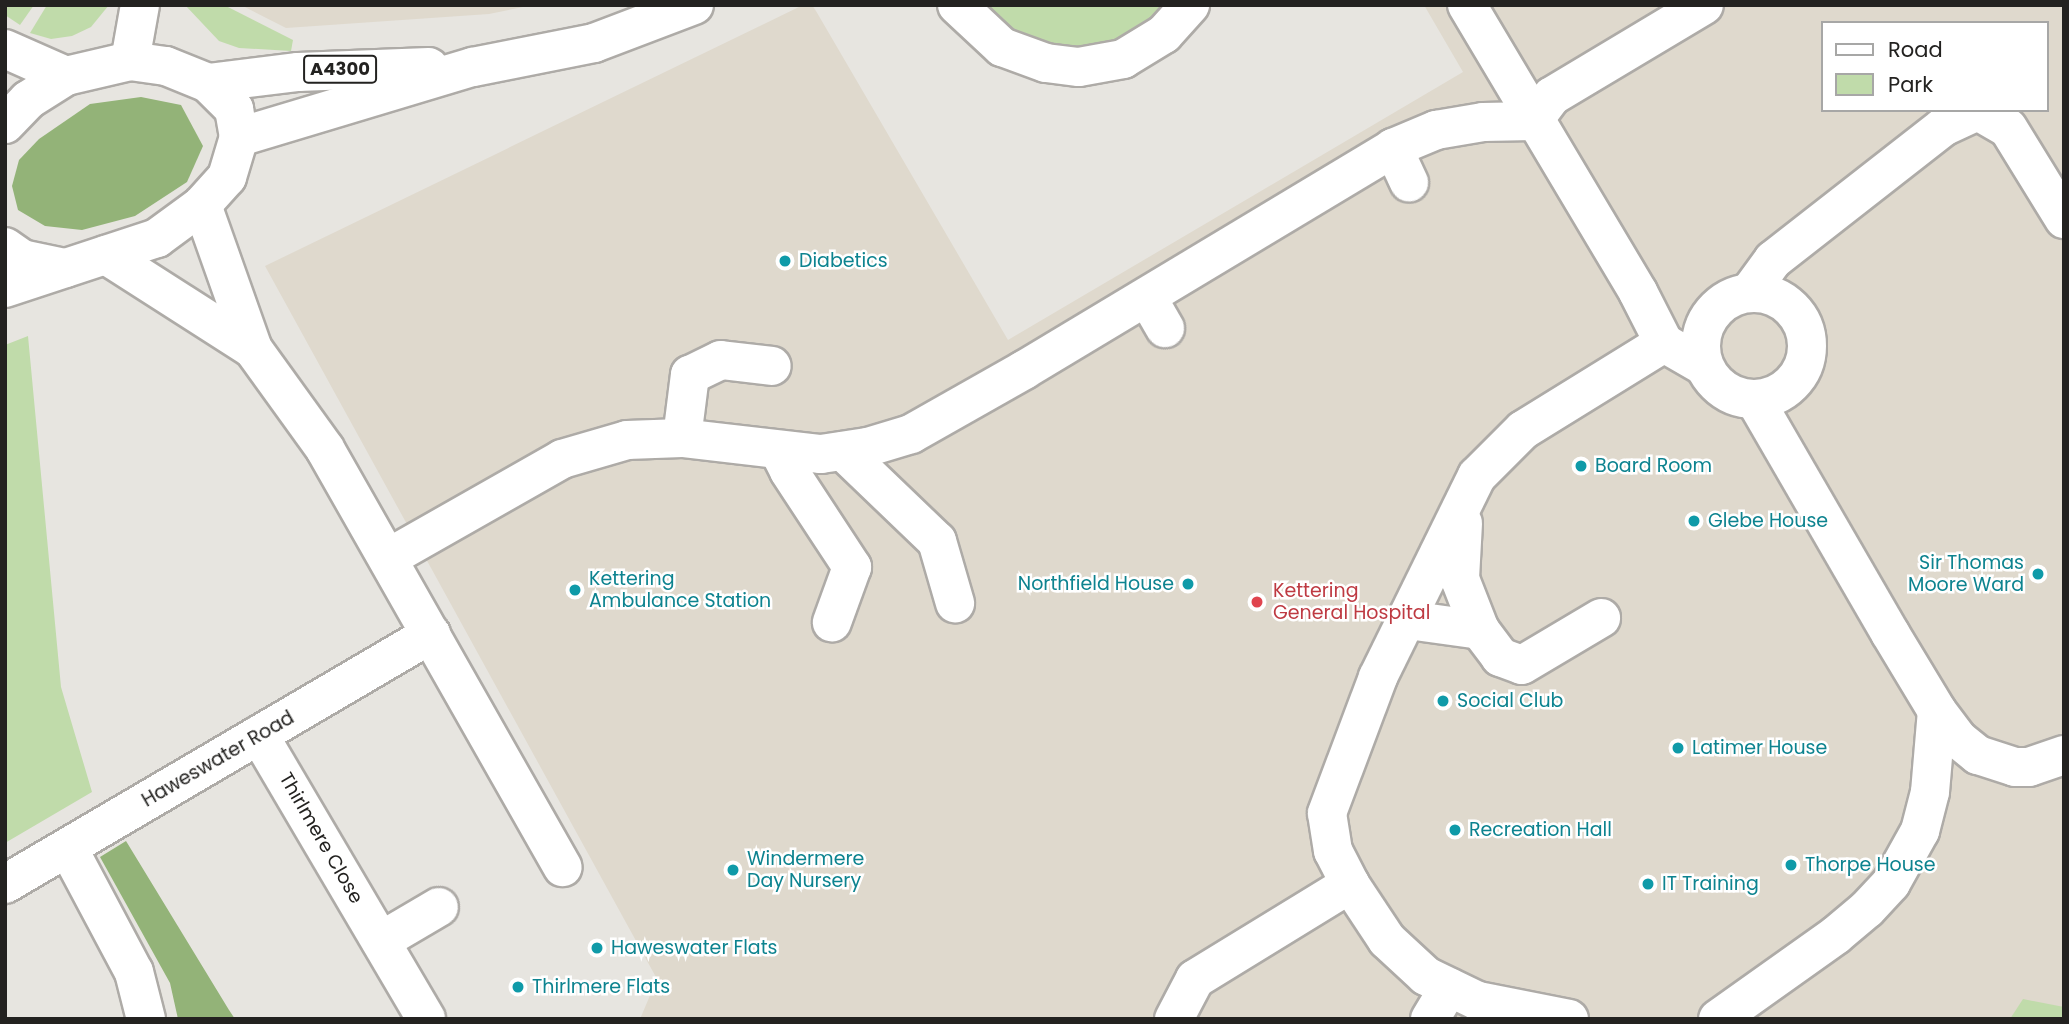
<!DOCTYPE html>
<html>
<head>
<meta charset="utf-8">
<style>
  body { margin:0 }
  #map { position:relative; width:2069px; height:1024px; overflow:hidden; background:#e7e5e0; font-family:Poppins,sans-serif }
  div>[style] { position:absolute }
  .built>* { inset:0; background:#dfd9cd }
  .green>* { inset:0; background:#c0dbaa }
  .forest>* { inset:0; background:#93b378 }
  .roads { filter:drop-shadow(2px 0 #aeaba7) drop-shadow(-2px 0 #aeaba7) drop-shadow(0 2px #aeaba7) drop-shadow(0 -2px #aeaba7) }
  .minor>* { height:38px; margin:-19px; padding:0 19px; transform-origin:19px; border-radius:19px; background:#fff }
  .minor>.ring { margin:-19px; padding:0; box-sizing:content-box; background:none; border:38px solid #fff; border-radius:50% }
  .major>* { height:38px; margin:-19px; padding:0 19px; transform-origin:19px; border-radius:19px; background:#fff }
  .dots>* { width:19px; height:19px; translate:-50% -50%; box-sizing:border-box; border:4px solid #fff; border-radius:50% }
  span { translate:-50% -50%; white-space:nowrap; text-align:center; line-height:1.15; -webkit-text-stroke:5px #fff; paint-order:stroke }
  .shield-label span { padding:2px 5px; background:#fff; border:2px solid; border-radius:5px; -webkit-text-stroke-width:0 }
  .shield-label { font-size:18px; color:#232220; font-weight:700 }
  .culture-label { font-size:19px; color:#0d838f }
  .left { translate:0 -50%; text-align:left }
  .right { translate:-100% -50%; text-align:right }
  .health-label { font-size:19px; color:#be3a42 }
  .street-label { font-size:19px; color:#232220 }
  .frame { position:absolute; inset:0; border:7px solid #232220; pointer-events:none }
  .legend { position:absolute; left:1821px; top:21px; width:228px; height:91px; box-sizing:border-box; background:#fff; border:2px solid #a7a7a6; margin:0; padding:9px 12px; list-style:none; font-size:21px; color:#232220 }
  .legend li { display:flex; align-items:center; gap:14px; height:35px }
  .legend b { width:35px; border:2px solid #a7a7a6 }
</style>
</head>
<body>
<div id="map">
  <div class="built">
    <i style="clip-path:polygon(241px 5px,533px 5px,489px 14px,286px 28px)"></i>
    <i style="clip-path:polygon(evenodd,803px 5px,812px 5px,816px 11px,1008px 340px,1463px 72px,1424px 5px,2064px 5px,2064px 1019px,640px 1019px,657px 979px,265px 266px,803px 5px,1822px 23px,2046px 23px,2046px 110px,1822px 110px,1822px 23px)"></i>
  </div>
  <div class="green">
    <i style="clip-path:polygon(5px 5px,34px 5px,20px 25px,5px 15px)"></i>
    <i style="clip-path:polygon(47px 5px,109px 5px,91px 27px,72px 36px,51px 39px,30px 33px)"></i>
    <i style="clip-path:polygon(185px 5px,224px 5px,293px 40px,291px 51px,239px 48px,219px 41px)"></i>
    <i style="clip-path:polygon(973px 5px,1173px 5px,1128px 43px,1040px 51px)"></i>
    <i style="clip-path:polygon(28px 336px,61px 687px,92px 792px,5px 843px,5px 345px)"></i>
    <i style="clip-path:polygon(2023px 999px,2064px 1007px,2064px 1019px,2010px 1019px)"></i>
  </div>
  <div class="forest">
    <i style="clip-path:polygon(141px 97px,181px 105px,203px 146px,187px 182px,135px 216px,82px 230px,45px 226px,18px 210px,12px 186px,19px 160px,39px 139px,90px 104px)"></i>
    <i style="clip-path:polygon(126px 841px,229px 1010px,235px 1019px,178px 1019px,170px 983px,100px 857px)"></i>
  </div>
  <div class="roads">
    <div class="minor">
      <i style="left:957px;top:5px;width:62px;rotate:43deg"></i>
      <i style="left:1002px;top:47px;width:47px;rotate:20deg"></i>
      <i style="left:1046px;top:63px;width:33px;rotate:7deg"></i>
      <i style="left:1079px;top:67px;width:45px;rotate:-10.3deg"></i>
      <i style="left:1123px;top:59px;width:48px;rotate:-31.4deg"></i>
      <i style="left:1164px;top:34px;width:39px;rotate:-48deg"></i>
      <i style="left:1467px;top:5px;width:334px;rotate:59.2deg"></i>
      <i style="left:1638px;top:292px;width:57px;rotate:63deg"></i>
      <i style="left:1664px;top:343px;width:46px;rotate:29.9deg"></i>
      <i style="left:5px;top:49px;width:67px;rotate:23.9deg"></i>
      <i style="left:130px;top:61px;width:57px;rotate:-79.9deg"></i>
      <i style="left:1533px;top:121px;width:31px;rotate:-53deg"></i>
      <i style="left:1552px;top:96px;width:177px;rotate:-30.9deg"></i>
      <i style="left:1393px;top:148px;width:38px;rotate:65deg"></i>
      <i style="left:202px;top:205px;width:153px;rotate:70.5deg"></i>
      <i style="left:253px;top:349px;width:123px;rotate:54.2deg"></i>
      <i style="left:325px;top:449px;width:481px;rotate:60.4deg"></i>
      <i style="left:106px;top:255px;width:174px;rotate:32.6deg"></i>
      <i class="ring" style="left:1701px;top:293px;width:68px;height:68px"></i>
      <i style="left:1749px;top:293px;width:41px;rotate:-54deg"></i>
      <i style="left:1773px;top:260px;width:216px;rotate:-38deg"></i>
      <i style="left:1943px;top:127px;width:38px;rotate:-25deg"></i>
      <i style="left:1978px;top:111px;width:34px;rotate:30deg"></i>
      <i style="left:2008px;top:128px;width:107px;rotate:58.4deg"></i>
      <i style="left:1147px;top:297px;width:36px;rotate:60deg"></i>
      <i style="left:1755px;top:400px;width:269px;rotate:59.9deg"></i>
      <i style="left:1890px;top:633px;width:91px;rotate:58.9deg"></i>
      <i style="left:1937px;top:711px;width:35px;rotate:53deg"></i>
      <i style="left:1958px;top:739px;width:26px;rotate:39deg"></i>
      <i style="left:1978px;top:755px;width:39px;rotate:18deg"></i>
      <i style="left:2015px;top:767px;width:14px"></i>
      <i style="left:2029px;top:767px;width:37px;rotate:-19deg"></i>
      <i style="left:682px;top:438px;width:64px;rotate:-82.8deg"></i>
      <i style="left:690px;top:375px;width:34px;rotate:-26deg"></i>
      <i style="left:721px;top:360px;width:51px;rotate:6.7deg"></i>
      <i style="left:779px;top:451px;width:22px;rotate:63deg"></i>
      <i style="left:789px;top:471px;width:115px;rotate:56.7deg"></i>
      <i style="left:852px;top:567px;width:59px;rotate:110deg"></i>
      <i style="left:843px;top:451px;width:130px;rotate:43.8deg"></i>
      <i style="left:937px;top:541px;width:65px;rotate:73.8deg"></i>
      <i style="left:1463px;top:523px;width:56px;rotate:93.1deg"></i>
      <i style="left:1460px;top:579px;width:55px;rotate:68.6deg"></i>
      <i style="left:1480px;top:630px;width:34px;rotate:53deg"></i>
      <i style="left:1500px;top:657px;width:23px;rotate:20deg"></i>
      <i style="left:1522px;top:665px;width:92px;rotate:-30.7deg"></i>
      <i style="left:388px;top:558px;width:200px;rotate:-29.6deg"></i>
      <i style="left:562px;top:459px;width:68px;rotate:-16.3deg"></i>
      <i style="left:627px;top:440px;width:55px;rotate:-2.1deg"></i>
      <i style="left:682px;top:438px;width:140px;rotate:6.6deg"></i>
      <i style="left:821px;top:454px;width:48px;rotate:-8.5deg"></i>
      <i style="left:868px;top:447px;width:45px;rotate:-16.8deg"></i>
      <i style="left:911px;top:434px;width:130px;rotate:-29.5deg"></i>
      <i style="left:1024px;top:370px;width:431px;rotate:-31deg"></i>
      <i style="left:1393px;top:148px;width:47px;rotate:-22.7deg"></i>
      <i style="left:1436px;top:130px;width:48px;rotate:-9.7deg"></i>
      <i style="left:1483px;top:122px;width:50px;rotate:-1.1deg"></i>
      <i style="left:1408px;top:620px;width:73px;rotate:7.9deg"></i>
      <i style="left:259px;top:735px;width:329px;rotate:59.5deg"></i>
      <i style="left:68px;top:848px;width:140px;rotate:62deg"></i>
      <i style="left:134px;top:972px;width:49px;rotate:75.7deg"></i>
      <i style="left:5px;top:884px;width:494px;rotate:-30.4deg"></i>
      <i style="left:381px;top:941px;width:67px;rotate:-30.4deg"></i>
      <i style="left:1174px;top:1019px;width:45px;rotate:-62.3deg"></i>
      <i style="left:1195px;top:979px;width:182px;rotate:-31.5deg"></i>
      <i style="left:1430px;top:1019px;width:37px;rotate:-59deg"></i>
      <i style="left:1569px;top:1019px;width:93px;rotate:-168.8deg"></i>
      <i style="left:1478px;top:1001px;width:58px;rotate:-154.3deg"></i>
      <i style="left:1426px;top:976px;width:53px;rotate:-137.3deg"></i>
      <i style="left:1387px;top:940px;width:67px;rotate:-123.5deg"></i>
      <i style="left:1350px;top:884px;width:37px;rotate:-117deg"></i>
      <i style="left:1333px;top:851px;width:38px;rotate:-99deg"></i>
      <i style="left:1327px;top:813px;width:145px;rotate:-69.4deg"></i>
      <i style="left:1378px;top:677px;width:224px;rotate:-63.8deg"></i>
      <i style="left:1477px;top:476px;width:65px;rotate:-45deg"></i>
      <i style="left:1523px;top:430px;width:166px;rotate:-31.7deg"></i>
      <i style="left:1718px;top:1019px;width:145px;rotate:-35.4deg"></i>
      <i style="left:1836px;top:935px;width:40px;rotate:-40deg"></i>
      <i style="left:1867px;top:909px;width:35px;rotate:-47deg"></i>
      <i style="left:1891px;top:883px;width:60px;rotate:-60.9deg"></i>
      <i style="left:1920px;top:831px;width:40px;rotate:-75.6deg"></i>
      <i style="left:1930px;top:792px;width:81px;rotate:-85.1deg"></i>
    </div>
    <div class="major">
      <i style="left:208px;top:83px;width:91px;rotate:-7deg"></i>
      <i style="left:298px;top:72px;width:131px;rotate:-2.2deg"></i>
      <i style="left:5px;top:124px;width:33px;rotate:-46deg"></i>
      <i style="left:28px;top:100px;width:45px;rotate:-32.3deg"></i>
      <i style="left:66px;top:76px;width:66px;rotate:-13.2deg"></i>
      <i style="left:130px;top:61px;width:36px;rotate:8deg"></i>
      <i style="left:166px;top:66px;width:45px;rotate:22deg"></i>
      <i style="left:208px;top:83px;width:37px;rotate:45deg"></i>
      <i style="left:234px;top:109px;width:28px;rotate:80deg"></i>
      <i style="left:239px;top:137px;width:42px;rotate:106.7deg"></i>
      <i style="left:227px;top:177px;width:38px;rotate:132deg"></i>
      <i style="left:202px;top:205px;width:56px;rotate:143.7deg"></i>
      <i style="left:157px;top:238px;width:160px;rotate:161.8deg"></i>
      <i style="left:239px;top:137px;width:244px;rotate:-16.7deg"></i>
      <i style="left:473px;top:67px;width:123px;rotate:-11.2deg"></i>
      <i style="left:594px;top:43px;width:107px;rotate:-20.8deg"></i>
      <i style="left:5px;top:247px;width:21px;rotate:35deg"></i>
      <i style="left:22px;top:259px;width:44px;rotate:11.8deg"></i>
    </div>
  </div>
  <div class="dots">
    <i style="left:785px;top:261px;background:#0f9aa8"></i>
    <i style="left:1581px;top:466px;background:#0f9aa8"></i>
    <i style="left:1694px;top:521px;background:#0f9aa8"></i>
    <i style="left:2038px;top:574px;background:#0f9aa8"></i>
    <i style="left:1188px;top:584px;background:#0f9aa8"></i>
    <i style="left:575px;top:590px;background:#0f9aa8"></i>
    <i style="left:1257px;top:602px;background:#e0444e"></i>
    <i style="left:1443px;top:701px;background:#0f9aa8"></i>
    <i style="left:1678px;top:748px;background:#0f9aa8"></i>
    <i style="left:1455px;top:830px;background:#0f9aa8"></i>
    <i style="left:1791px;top:865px;background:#0f9aa8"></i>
    <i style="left:733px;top:870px;background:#0f9aa8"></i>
    <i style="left:1648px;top:884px;background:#0f9aa8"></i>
    <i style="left:597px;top:948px;background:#0f9aa8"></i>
    <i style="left:518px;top:987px;background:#0f9aa8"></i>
  </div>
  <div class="shield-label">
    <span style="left:340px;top:69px">A4300</span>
  </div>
  <div class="culture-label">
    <span class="left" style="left:799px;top:261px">Diabetics</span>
    <span class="left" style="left:1595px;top:466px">Board Room</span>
    <span class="left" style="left:1708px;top:521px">Glebe House</span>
    <span class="right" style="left:2024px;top:574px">Sir Thomas<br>Moore Ward</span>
    <span class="left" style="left:589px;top:590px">Kettering<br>Ambulance Station</span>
    <span class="right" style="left:1174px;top:584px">Northfield House</span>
    <span class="left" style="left:1457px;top:701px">Social Club</span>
    <span class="left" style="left:1692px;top:748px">Latimer House</span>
    <span class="left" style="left:1469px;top:830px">Recreation Hall</span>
    <span class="left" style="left:747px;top:870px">Windermere<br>Day Nursery</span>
    <span class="left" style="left:1805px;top:865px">Thorpe House</span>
    <span class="left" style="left:1662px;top:884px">IT Training</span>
    <span class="left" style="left:611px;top:948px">Haweswater Flats</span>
    <span class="left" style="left:532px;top:987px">Thirlmere Flats</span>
  </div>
  <div class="health-label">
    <span class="left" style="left:1273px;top:602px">Kettering<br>General Hospital</span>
  </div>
  <div class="street-label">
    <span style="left:218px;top:759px;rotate:-30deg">Haweswater Road</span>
    <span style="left:321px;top:838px;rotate:60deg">Thirlmere Close</span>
  </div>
  <div class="frame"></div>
  <ul class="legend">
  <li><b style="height:9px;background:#fff"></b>Road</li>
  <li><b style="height:19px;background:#c0dbaa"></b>Park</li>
  </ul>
</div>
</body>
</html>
